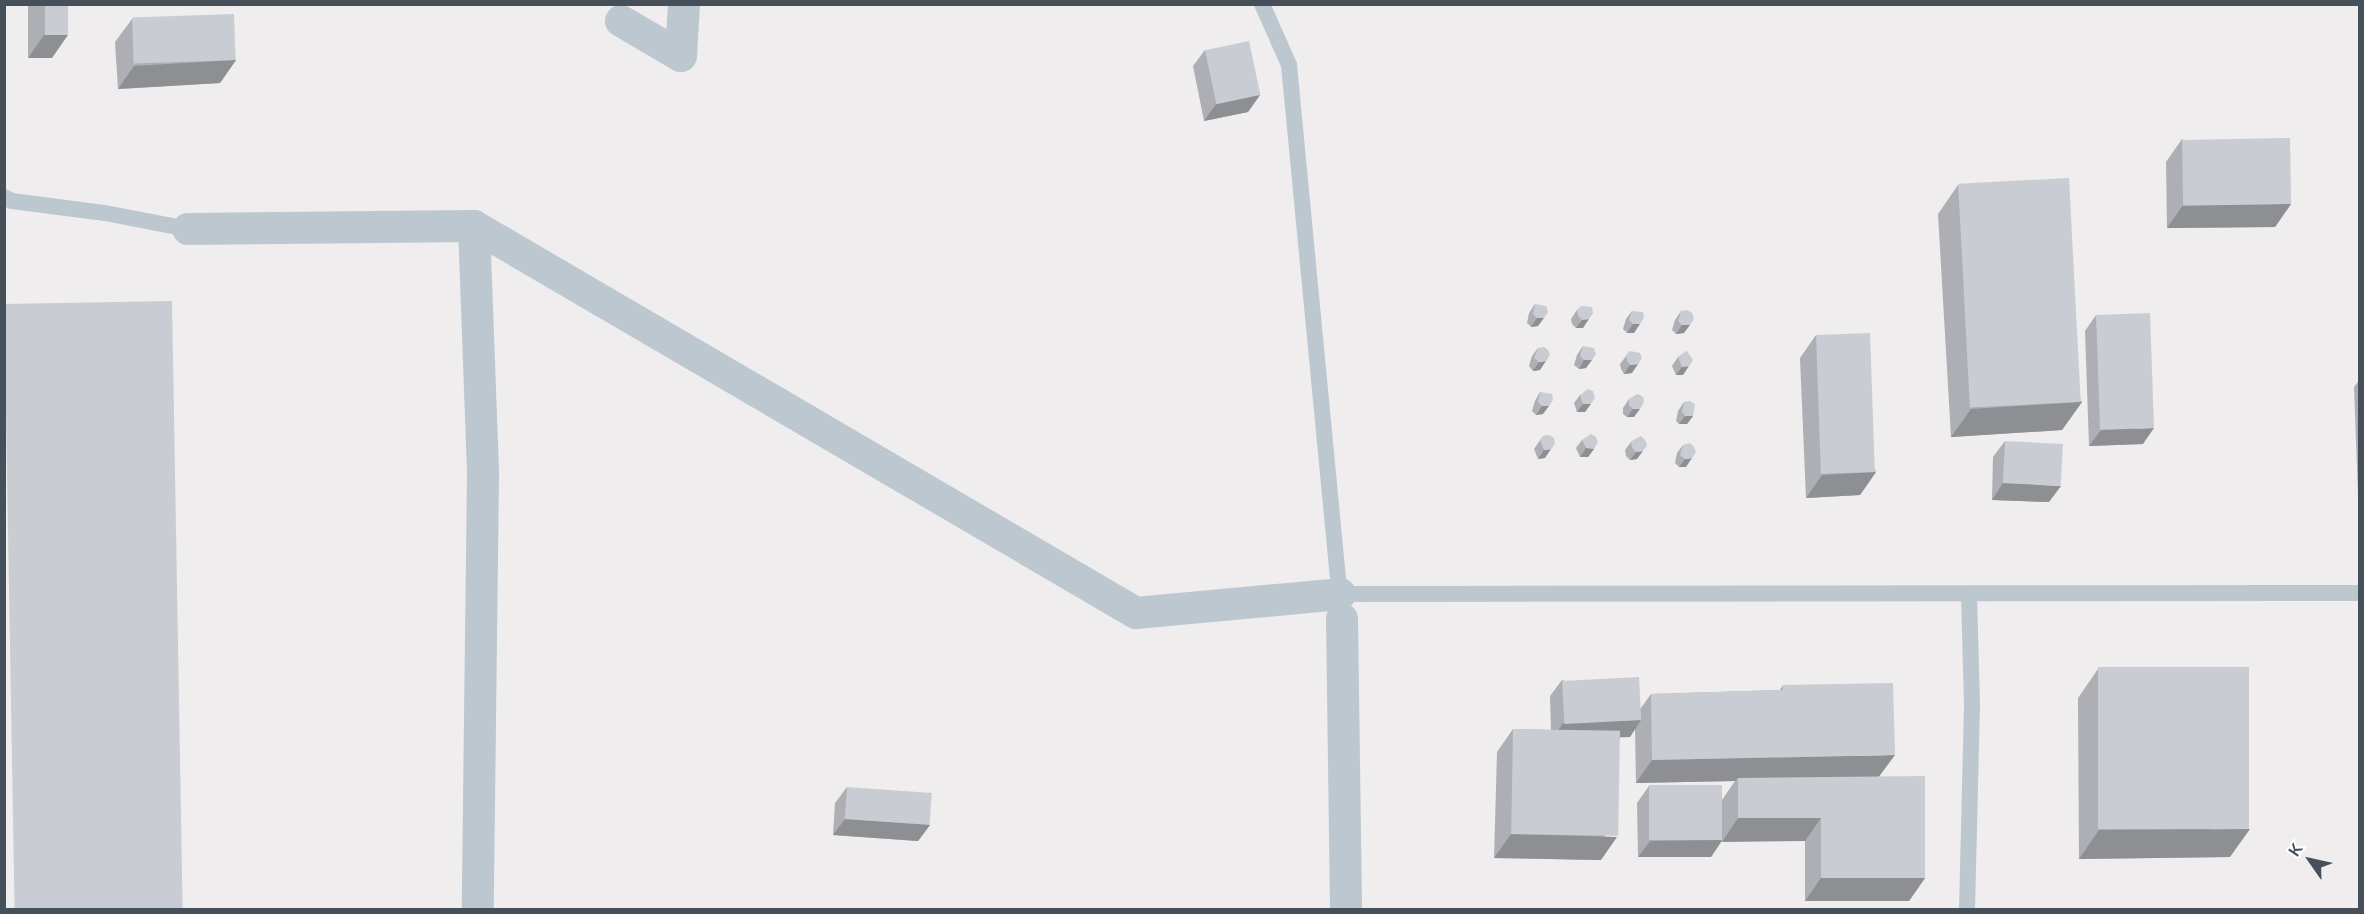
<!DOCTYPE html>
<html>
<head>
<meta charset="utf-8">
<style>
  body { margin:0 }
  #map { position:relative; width:2364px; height:914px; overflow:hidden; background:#efeded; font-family:Lato,sans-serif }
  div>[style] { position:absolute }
  .service>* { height:16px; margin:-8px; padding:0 8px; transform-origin:8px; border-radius:8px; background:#bdc7cf }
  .minor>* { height:32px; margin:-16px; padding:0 16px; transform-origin:16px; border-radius:16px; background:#bdc7cf }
  .wall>* { inset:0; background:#adafb5 }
  .shaded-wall>* { inset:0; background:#8d8f93 }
  .building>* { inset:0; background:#c9ccd2; transform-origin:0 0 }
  span { translate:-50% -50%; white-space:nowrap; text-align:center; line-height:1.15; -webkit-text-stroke:4.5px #fff; paint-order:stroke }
  .frame { position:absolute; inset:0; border:6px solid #45505a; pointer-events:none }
  .north { position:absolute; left:2280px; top:830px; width:60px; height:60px; -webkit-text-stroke:4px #fff; paint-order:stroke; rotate:304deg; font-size:16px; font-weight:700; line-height:24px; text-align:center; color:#45505a }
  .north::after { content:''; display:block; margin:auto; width:21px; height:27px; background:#45505a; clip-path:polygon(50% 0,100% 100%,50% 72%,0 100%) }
</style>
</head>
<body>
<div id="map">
  <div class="service">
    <i style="left:1262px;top:4px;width:67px;rotate:66.1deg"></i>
    <i style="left:1289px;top:65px;width:537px;rotate:84.55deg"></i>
    <i style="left:4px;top:197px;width:9px;rotate:27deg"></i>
    <i style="left:12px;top:201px;width:94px;rotate:7.4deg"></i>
    <i style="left:105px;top:213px;width:85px;rotate:10.9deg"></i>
    <i style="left:1340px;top:594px;width:1020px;rotate:-0.06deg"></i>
    <i style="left:1967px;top:910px;width:206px;rotate:-88.6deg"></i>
    <i style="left:1972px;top:704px;width:110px;rotate:-91.6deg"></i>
  </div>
  <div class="minor">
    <i style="left:621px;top:21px;width:69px;rotate:30.3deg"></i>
    <i style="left:681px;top:56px;width:52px;rotate:-86.7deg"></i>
    <i style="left:474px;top:226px;width:249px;rotate:87.9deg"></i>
    <i style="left:483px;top:475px;width:435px;rotate:90.7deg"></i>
    <i style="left:188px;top:229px;width:286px;rotate:-0.6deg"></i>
    <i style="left:474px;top:226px;width:767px;rotate:30.31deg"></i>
    <i style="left:1136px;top:613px;width:205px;rotate:-5.3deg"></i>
    <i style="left:1342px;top:619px;width:291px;rotate:89.2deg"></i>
  </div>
  <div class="wall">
    <i style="clip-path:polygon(28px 4px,68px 4px,52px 58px,28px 58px)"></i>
    <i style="clip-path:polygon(132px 19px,236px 60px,220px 83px,118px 89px,115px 42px)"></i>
    <i style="clip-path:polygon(1205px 50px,1260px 95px,1248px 112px,1204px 121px,1193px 66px)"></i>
    <i style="clip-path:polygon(2182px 139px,2291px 204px,2275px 227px,2167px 228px,2166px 162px)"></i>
    <i style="clip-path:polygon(1958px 185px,2082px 402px,2062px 430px,1951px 437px,1938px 214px)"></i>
    <i style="clip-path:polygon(1535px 304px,1538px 326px,1531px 327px,1527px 323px,1529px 313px)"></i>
    <i style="clip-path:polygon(1592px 307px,1583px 328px,1576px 328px,1572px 324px,1571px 319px,1577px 310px)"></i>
    <i style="clip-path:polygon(1632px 311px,1634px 333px,1627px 333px,1623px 329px,1626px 319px)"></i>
    <i style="clip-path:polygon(1681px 311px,1684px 333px,1676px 334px,1672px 330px,1675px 320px)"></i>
    <i style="clip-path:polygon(2096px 315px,2143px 444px,2089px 446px,2085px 331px)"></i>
    <i style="clip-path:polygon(1816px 335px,1876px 472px,1860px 495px,1806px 498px,1800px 358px)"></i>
    <i style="clip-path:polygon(1583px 346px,1586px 368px,1579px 369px,1574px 365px,1577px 355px)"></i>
    <i style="clip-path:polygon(1538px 348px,1540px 370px,1533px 371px,1529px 366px,1532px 356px)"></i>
    <i style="clip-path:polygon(1630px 351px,1632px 373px,1624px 374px,1621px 369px,1620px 364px)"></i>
    <i style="clip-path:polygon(1687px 351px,1683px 375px,1676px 375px,1672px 366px,1678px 357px)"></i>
    <i style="clip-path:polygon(2360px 379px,2360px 495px,2358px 495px,2354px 387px)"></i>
    <i style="clip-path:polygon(1593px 391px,1585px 412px,1577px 412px,1574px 403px,1580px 395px)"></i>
    <i style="clip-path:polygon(1540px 392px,1543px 414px,1536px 415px,1532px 411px,1535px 401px)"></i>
    <i style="clip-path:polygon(1638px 394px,1634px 417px,1627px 417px,1623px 414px,1623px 408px,1629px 399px)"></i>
    <i style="clip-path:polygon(1684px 402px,1693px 416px,1687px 424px,1679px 424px,1676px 421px,1678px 411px)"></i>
    <i style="clip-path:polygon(1543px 436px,1545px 458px,1538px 459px,1534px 449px)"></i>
    <i style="clip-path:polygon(1641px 436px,1637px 459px,1630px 460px,1626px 456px,1625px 450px,1631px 442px)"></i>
    <i style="clip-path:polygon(1582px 440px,1594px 449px,1588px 457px,1580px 457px,1576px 448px)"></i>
    <i style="clip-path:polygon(2005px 441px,2049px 502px,1992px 500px,1993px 457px)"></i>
    <i style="clip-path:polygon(1683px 445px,1686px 467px,1679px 467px,1675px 463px,1677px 453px)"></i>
    <i style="clip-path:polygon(2098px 669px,2230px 857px,2079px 859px,2078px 698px)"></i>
    <i style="clip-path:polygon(1562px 680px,1641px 708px,1651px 694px,1780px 690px,1783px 685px,1879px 777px,1925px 878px,1909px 901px,1805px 901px,1805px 841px,1722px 841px,1711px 857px,1638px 857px,1637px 803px,1649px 786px,1722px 800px,1735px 781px,1636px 783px,1635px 729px,1630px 737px,1620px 737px,1601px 860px,1494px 858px,1497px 752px,1513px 729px,1551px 730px,1550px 696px)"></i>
    <i style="clip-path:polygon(847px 787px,930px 825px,918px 841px,833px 835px,835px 803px)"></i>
  </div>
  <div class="shaded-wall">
    <i style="clip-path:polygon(44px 35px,68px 35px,52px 58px,28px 58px)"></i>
    <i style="clip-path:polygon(236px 60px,220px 83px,118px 89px,134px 66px)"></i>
    <i style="clip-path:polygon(1260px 95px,1248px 112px,1204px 121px,1216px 104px)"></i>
    <i style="clip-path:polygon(2291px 204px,2275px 227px,2167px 228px,2183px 205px)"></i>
    <i style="clip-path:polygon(1537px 318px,1544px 318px,1538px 326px,1531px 327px)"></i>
    <i style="clip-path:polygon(1589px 319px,1583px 328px,1576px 328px,1582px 320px)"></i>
    <i style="clip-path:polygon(1633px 324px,1640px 324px,1634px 333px,1627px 333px)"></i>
    <i style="clip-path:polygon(1682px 325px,1690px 325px,1684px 333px,1676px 334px)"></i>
    <i style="clip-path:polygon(1584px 360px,1592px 360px,1586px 368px,1579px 369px)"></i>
    <i style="clip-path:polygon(1546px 361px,1540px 370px,1533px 371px,1539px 362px)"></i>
    <i style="clip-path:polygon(1638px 364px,1632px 373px,1624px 374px,1630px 365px)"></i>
    <i style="clip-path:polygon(1689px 366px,1683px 375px,1676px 375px,1682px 367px)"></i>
    <i style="clip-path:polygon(2082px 402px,2062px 430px,1951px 437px,1971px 409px)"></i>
    <i style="clip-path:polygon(1583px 404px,1591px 404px,1585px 412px,1577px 412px)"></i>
    <i style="clip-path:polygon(1542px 406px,1549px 406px,1543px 414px,1536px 415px)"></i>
    <i style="clip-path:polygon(1633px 409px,1640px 409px,1634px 417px,1627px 417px)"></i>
    <i style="clip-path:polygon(1685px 416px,1693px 416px,1687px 424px,1679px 424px)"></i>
    <i style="clip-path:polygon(2154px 428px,2143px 444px,2089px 446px,2101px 430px)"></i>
    <i style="clip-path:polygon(1586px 448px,1594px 449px,1588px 457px,1580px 457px)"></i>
    <i style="clip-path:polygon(1551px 449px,1545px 458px,1538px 459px,1544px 450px)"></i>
    <i style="clip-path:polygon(1643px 451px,1637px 459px,1630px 460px,1636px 452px)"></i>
    <i style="clip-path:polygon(1692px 458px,1686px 467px,1679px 467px,1685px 459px)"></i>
    <i style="clip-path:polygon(1876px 472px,1860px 495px,1806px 498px,1822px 475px)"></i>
    <i style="clip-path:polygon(2003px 483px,2061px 486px,2049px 502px,1992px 500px)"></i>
    <i style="clip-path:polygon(1641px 720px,1630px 737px,1552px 740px,1563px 723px)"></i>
    <i style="clip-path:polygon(1895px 755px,1878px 778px,1738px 778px,1735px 781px,1636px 783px,1652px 760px)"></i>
    <i style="clip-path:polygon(1738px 818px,1821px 818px,1805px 841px,1722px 842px)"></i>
    <i style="clip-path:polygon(845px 819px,930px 825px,918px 841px,833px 835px)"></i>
    <i style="clip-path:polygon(2250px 829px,2230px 857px,2079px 859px,2099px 830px)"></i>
    <i style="clip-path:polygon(1511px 834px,1617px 837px,1601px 860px,1494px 858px)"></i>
    <i style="clip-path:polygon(1722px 840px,1711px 857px,1638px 857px,1650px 841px)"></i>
    <i style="clip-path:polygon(1821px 878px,1925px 878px,1909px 901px,1805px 901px)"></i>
  </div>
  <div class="building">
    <i style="left:45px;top:4px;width:23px;height:31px"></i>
    <i style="left:234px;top:14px;width:46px;height:102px;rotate:88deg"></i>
    <i style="left:1249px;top:41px;width:55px;height:45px;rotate:78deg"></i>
    <i style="left:2290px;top:138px;width:66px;height:108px;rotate:89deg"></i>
    <i style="left:2069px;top:178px;width:224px;height:111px;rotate:87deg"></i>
    <i style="left:172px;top:301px;width:608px;height:168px;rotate:89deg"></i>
    <i style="clip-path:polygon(1535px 304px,1546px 306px,1548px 312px,1544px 318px,1537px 318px,1533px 314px)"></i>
    <i style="clip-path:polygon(1581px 306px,1592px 307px,1593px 313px,1589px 319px,1582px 320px,1578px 316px,1577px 310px)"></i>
    <i style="clip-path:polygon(1687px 310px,1692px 313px,1694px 319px,1690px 325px,1682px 325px,1678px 321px,1681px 311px)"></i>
    <i style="clip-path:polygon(1632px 311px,1643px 312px,1644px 318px,1640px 324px,1633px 324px,1629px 320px)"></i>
    <i style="left:2150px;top:313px;width:115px;height:54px;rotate:88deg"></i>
    <i style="left:1870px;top:333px;width:139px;height:54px;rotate:88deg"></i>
    <i style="clip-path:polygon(1583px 346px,1594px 348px,1596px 354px,1592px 360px,1584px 360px,1580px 356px)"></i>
    <i style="clip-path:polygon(1544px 347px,1548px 350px,1550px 355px,1546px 361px,1539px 362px,1534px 358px,1538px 348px)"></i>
    <i style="clip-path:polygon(1630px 351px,1640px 353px,1642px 358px,1638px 364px,1630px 365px,1627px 361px,1626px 355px)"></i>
    <i style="clip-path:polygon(1687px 351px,1693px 360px,1689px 366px,1682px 367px,1678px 357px)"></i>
    <i style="clip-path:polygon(1588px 389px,1593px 391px,1595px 398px,1591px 404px,1583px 404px,1580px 395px)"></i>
    <i style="clip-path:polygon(1540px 392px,1552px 394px,1553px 400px,1549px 406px,1542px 406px,1538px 402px)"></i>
    <i style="clip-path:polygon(1638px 394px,1643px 397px,1644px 402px,1640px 409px,1633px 409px,1629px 405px,1629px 399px)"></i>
    <i style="clip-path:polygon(1690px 401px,1695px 404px,1693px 416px,1685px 416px,1682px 412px,1684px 402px)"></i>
    <i style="clip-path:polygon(1591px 434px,1596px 437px,1598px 442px,1594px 449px,1586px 448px,1582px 440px)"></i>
    <i style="clip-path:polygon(1549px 435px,1554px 438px,1555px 444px,1551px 449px,1544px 450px,1540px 440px,1543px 436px)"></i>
    <i style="clip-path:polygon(1641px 436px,1645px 440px,1647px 445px,1643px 451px,1636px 452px,1632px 448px,1631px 442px)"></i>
    <i style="left:2005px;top:441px;width:58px;height:42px;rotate:3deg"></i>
    <i style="clip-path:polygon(1690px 443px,1694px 447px,1696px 452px,1692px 458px,1685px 459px,1680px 455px,1683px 445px)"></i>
    <i style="left:2249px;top:667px;width:162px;height:151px;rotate:90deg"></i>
    <i style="left:1639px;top:677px;width:43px;height:77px;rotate:87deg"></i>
    <i style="clip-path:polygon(1893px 683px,1895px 755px,1652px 760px,1651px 694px,1783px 690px,1783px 685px)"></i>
    <i style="left:1513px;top:729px;width:107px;height:105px;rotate:1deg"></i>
    <i style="clip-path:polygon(1925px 776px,1925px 878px,1821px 878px,1821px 818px,1738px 818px,1738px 778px)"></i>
    <i style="left:1722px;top:785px;width:55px;height:73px;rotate:90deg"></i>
    <i style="left:847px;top:787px;width:85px;height:32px;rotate:4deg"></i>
  </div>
  <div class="frame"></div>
  <div class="north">K</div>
</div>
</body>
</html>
